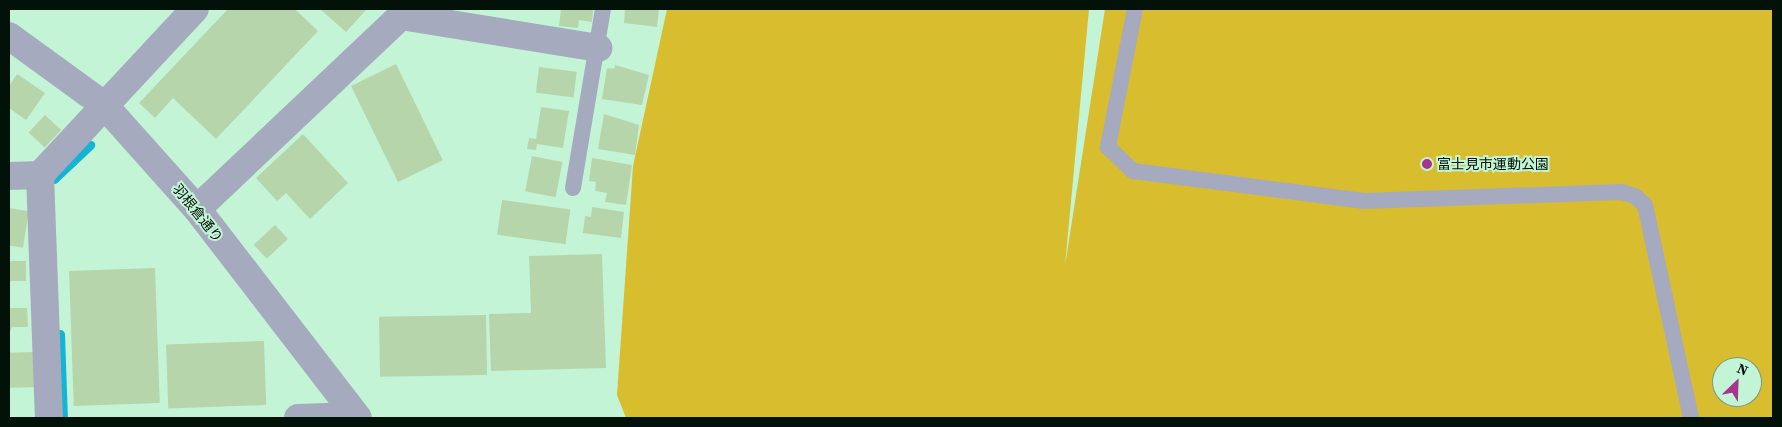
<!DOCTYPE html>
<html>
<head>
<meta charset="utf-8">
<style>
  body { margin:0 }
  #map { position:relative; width:1782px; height:427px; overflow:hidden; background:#c3f4d6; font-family:"Source Serif 4","Noto Sans JP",serif }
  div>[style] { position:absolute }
  .green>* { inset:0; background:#d8bd2f }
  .stream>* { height:9px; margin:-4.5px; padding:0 4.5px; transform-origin:4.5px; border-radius:4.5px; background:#15b4d5 }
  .building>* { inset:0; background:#b6d5ab; transform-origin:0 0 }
  .service>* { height:16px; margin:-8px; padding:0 8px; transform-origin:8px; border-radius:8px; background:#a6aabe }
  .minor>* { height:28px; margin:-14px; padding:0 14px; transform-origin:14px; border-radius:14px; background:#a6aabe }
  .tertiary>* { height:28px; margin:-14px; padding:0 14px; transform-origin:14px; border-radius:14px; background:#a6aabe }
  .dots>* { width:14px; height:14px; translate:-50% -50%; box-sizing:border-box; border:2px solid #c3f4d6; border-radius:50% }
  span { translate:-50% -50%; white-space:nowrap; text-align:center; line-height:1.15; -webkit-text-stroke:4px #c3f4d6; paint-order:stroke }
  .poi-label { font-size:14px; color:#021208 }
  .left { translate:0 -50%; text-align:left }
  .street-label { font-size:14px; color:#021208 }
  .frame { position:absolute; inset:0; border:10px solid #021208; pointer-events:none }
  .north { position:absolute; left:1712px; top:357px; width:50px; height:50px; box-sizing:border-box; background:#c3f4d6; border:1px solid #769a84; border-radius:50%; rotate:24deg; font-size:14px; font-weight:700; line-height:20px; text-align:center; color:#021208 }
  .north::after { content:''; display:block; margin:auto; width:18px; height:22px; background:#a7348e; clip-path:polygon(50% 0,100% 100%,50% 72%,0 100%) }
</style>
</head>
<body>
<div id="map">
  <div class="green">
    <i style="clip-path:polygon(evenodd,667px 9px,1089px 9px,1065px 266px,1105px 9px,1773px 9px,1773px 418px,626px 418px,617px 395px,633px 166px,667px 9px,1722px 367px,1752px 367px,1752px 397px,1722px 397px,1722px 367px)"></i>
  </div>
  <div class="stream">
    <i style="left:54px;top:179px;width:50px;rotate:-43.4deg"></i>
    <i style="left:60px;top:334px;width:84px;rotate:88deg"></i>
  </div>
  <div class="building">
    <i style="clip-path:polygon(228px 9px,295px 9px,318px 31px,216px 139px,173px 98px,155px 118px,139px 103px)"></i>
    <i style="clip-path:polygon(320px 9px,367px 9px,346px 32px)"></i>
    <i style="clip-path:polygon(561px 9px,593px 9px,592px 22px,579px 20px,578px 28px,559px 26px)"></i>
    <i style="clip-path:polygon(625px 9px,659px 9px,657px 27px,624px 23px)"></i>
    <i style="left:396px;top:64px;width:107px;height:50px;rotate:64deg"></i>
    <i style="clip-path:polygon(615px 65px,649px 75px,642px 105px,602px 99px,607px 68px,614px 69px)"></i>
    <i style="left:539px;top:67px;width:38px;height:26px;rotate:7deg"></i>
    <i style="clip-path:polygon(17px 74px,45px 93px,26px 120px,9px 108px,9px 86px)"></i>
    <i style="clip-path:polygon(541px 107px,569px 111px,563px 148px,537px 144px,536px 150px,527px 149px,529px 138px,536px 139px)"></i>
    <i style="clip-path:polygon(604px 114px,639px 125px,635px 155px,598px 149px)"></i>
    <i style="left:45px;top:115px;width:22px;height:24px;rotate:43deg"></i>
    <i style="clip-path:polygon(303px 134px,348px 183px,310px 219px,286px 193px,277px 201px,256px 178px)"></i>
    <i style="left:532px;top:156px;width:31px;height:36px;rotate:11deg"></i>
    <i style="clip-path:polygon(592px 158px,632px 165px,626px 205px,605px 202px,607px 193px,595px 191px,596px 182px,589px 181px)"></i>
    <i style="left:502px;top:200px;width:69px;height:35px;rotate:8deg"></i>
    <i style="clip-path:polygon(592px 207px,624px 212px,621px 238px,583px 233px,585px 216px,591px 217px)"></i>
    <i style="left:9px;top:208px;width:20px;height:37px;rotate:9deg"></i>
    <i style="left:275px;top:225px;width:19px;height:29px;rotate:47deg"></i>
    <i style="clip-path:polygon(602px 254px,606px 368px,491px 371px,489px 314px,531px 313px,529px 256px)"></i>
    <i style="left:9px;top:261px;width:17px;height:20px"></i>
    <i style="left:155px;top:268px;width:135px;height:86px;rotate:88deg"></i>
    <i style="clip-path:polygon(9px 308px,27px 308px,28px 327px,12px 327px,9px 334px)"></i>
    <i style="left:486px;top:315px;width:60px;height:107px;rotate:89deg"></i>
    <i style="left:264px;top:341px;width:64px;height:98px;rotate:88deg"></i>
    <i style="left:34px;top:352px;width:35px;height:25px;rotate:88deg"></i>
  </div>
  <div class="service">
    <i style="left:1135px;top:9px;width:141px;rotate:101.1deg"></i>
    <i style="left:1108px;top:147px;width:35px;rotate:44deg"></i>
    <i style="left:1133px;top:171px;width:233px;rotate:7.4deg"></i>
    <i style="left:1364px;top:201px;width:257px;rotate:-2deg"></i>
    <i style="left:1621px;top:192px;width:15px;rotate:16deg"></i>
    <i style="left:1635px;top:196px;width:13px;rotate:42deg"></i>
    <i style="left:1645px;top:205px;width:218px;rotate:77.8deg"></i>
    <i style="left:573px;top:188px;width:181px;rotate:-80.5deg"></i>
  </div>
  <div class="minor">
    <i style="left:401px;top:16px;width:200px;rotate:9.2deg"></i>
    <i style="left:40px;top:175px;width:243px;rotate:87.9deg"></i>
    <i style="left:9px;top:176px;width:31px;rotate:-2deg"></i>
    <i style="left:40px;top:175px;width:227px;rotate:-47deg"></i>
    <i style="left:197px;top:209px;width:281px;rotate:-43.4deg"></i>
    <i style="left:401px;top:16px;width:7px;rotate:-90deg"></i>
    <i style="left:298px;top:418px;width:57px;rotate:-2deg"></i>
  </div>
  <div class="tertiary">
    <i style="left:9px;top:36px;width:117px;rotate:36deg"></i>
    <i style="left:104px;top:105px;width:140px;rotate:48.2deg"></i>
    <i style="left:197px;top:209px;width:264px;rotate:52.4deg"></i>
  </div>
  <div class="dots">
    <i style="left:1427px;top:164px;background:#a7348e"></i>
  </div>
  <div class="poi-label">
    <span class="left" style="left:1437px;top:164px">富士見市運動公園</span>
  </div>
  <div class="street-label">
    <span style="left:198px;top:213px;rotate:51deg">羽根倉通り</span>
  </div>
  <div class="frame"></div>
  <div class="north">N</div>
</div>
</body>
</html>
